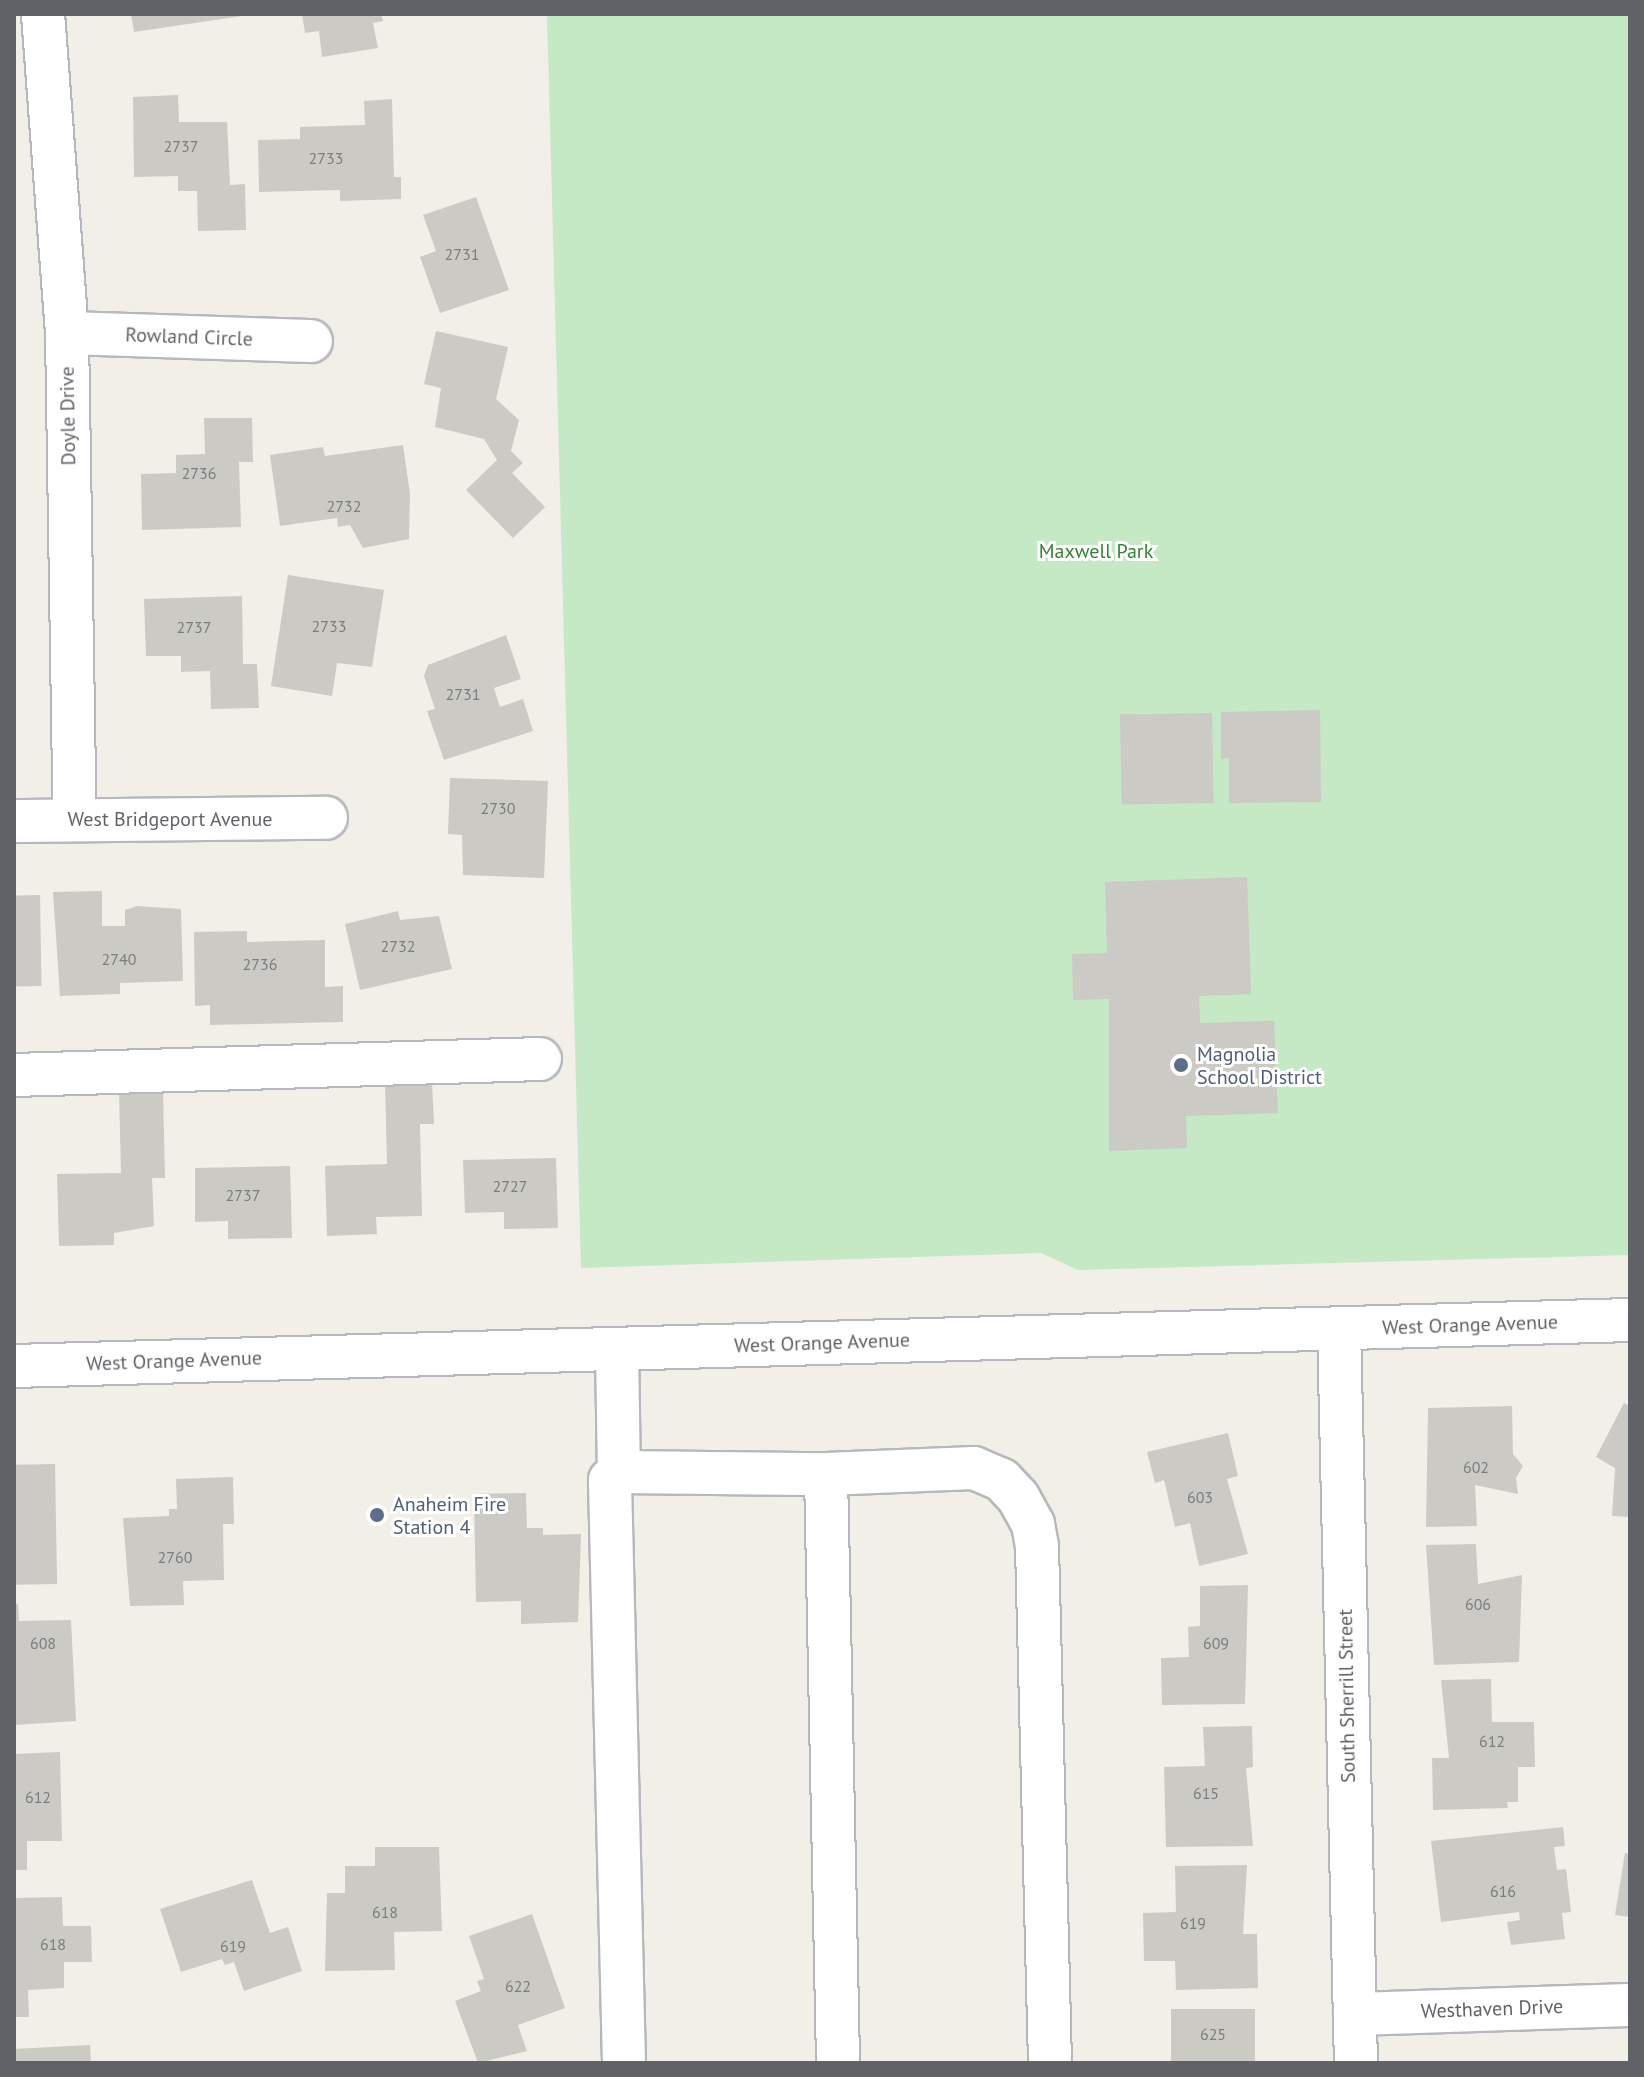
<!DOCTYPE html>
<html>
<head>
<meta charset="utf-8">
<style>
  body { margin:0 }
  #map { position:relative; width:1644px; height:2077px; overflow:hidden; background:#f1efe8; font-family:"PT Sans",sans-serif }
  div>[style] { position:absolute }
  .green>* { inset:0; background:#c5e8c5 }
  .building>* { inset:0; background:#cccac5; transform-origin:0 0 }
  .roads { filter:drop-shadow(2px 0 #b5b8bc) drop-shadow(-2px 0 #b5b8bc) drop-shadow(0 2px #b5b8bc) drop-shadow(0 -2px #b5b8bc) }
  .minor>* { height:42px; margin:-21px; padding:0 21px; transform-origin:21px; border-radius:21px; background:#fff }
  .dots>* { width:22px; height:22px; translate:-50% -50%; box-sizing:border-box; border:4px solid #fff; border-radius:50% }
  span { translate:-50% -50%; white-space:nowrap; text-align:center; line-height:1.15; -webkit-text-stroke:6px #fff; paint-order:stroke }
  .number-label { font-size:16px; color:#7a7d7f }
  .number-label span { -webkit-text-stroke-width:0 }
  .street-label { font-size:20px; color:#5f6368 }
  .park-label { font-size:20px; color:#348238 }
  .service-label { font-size:20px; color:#4e5e75 }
  .left { translate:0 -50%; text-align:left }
  .frame { position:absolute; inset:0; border:16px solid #5f6368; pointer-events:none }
</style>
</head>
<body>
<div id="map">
  <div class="green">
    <i style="clip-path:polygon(547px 14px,1630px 14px,1630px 1255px,1078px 1270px,1041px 1253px,581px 1268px)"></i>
  </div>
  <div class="building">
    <i style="clip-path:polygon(131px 14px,242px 14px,242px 16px,134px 32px)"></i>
    <i style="clip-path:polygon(302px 14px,381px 14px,383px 21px,373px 23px,378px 48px,322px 57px,319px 31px,305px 33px)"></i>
    <i style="clip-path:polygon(178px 95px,179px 122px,227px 122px,230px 185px,245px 184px,246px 230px,198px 231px,197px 191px,178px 191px,178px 176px,134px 177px,133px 97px)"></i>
    <i style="clip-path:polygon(392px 99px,394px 177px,401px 177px,401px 199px,340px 201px,340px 190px,259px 192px,258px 140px,300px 139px,300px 127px,365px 125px,364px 101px)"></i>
    <i style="clip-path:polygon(476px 197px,509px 290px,440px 313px,420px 257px,436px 251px,423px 215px)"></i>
    <i style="clip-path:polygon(436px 331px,508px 347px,496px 399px,519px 420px,511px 451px,523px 463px,512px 473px,545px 507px,513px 538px,466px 490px,497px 460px,484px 439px,435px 427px,441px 388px,424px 384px)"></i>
    <i style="clip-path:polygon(204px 418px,252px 418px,253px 462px,239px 462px,241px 527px,142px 530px,141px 474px,176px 473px,176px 455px,205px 454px)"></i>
    <i style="clip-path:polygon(403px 445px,410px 494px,409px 539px,363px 548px,350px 525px,338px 527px,337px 518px,280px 526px,270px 455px,323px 447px,325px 456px)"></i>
    <i style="clip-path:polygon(288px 575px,384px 590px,372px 667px,337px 663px,332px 696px,271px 686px)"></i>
    <i style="clip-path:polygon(242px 596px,243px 664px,257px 664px,259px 708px,211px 709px,210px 671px,181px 672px,181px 656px,146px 656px,144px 599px)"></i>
    <i style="clip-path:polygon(506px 635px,521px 679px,494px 688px,500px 707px,523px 699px,533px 731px,444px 760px,427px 711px,435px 709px,424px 676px,428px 665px)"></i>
    <i style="clip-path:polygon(1320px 710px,1321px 802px,1229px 803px,1229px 758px,1221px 759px,1221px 712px)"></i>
    <i style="left:1212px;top:713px;width:90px;height:92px;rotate:89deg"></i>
    <i style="clip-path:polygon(450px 778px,548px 781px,544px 878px,463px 875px,462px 835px,448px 834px)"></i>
    <i style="clip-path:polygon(1247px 877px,1251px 994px,1199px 996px,1200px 1023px,1274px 1021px,1278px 1113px,1186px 1116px,1187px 1148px,1109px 1151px,1109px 999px,1073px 1000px,1072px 954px,1107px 953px,1105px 882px)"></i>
    <i style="clip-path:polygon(102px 891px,102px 926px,125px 926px,125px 910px,137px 906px,181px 909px,183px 981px,120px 983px,120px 994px,60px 996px,53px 892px)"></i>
    <i style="left:40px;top:895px;width:91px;height:26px;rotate:89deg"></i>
    <i style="clip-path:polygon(398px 911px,400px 920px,439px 916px,452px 969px,360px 990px,345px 924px)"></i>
    <i style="clip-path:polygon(247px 931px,247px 942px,325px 940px,325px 987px,343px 986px,343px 1022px,210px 1025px,210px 1005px,195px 1006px,194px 932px)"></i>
    <i style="clip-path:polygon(432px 1082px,434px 1124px,420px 1124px,422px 1216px,376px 1217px,377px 1234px,327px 1236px,325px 1166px,387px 1164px,385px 1083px)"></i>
    <i style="clip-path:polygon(163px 1090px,165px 1178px,152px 1178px,154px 1226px,114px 1233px,114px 1245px,59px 1246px,57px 1174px,121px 1173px,119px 1091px)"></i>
    <i style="clip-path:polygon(556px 1158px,558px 1228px,504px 1229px,504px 1212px,465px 1213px,463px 1160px)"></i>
    <i style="clip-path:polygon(290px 1166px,292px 1238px,228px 1239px,228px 1221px,195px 1222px,195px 1168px)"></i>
    <i style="clip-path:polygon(1624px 1403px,1630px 1406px,1630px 1517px,1612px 1516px,1615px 1468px,1596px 1457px)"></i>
    <i style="clip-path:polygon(1512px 1406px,1513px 1454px,1523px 1466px,1516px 1478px,1518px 1494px,1475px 1485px,1477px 1526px,1426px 1527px,1428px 1408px)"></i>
    <i style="clip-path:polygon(1228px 1433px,1238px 1476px,1227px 1479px,1248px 1554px,1199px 1566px,1190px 1523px,1175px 1527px,1164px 1480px,1155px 1483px,1147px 1452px)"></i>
    <i style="left:55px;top:1464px;width:120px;height:41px;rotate:89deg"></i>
    <i style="clip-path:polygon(233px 1477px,234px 1524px,223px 1524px,224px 1580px,183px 1581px,184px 1605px,130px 1606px,123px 1518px,169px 1516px,169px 1509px,177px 1509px,176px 1479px)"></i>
    <i style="clip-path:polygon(526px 1493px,527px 1528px,543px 1528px,543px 1535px,581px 1534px,578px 1622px,521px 1624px,521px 1601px,476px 1602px,474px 1494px)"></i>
    <i style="clip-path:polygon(1476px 1544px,1478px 1584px,1522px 1575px,1519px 1662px,1434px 1665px,1426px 1545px)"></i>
    <i style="clip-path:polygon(1248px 1585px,1245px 1704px,1162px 1705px,1161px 1658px,1189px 1657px,1188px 1627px,1200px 1626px,1200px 1586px)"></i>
    <i style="clip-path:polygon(14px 1604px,18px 1604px,19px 1621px,71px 1620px,76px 1721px,14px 1725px)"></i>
    <i style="clip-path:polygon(1491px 1679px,1492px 1722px,1534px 1722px,1535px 1767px,1518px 1767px,1518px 1802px,1507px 1802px,1508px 1808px,1433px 1810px,1432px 1758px,1449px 1758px,1441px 1680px)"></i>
    <i style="clip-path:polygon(1252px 1726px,1253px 1767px,1246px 1768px,1253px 1846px,1166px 1847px,1164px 1767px,1205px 1766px,1203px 1727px)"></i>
    <i style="clip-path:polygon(60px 1752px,62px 1841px,27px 1841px,27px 1870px,14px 1870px,14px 1754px)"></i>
    <i style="clip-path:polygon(1563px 1827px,1565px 1846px,1554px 1847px,1557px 1870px,1566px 1869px,1571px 1912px,1562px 1913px,1565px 1939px,1511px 1945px,1507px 1922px,1520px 1920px,1519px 1912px,1441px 1922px,1431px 1841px)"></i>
    <i style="clip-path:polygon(375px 1847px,439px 1847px,442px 1931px,394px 1932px,395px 1970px,325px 1971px,327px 1893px,345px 1893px,345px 1866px,375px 1866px)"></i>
    <i style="clip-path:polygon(1625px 1853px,1630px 1854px,1630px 1917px,1615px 1915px)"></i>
    <i style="clip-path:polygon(1247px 1865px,1243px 1934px,1257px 1934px,1258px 1988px,1176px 1990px,1175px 1961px,1144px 1961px,1143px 1913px,1176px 1912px,1175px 1866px)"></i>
    <i style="clip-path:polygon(252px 1880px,270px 1933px,288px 1927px,302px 1971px,244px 1991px,234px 1962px,225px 1965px,222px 1959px,181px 1972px,160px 1909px)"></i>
    <i style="clip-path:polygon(62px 1897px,63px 1926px,91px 1926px,92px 1962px,64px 1962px,64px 1988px,28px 1990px,29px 2017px,14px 2017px,14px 1898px)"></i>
    <i style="clip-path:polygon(532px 1914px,565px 2008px,518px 2025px,527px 2051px,478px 2063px,455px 2001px,481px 1991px,477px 1981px,484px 1979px,469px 1936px)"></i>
    <i style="left:1255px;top:2009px;width:54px;height:84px;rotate:90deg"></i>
    <i style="clip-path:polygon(90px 2045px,91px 2063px,14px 2063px,14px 2049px)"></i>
  </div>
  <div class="roads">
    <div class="minor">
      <i style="left:43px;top:14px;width:320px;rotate:85.7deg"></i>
      <i style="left:67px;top:333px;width:486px;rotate:89.1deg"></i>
      <i style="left:67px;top:333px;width:244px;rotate:1.9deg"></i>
      <i style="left:14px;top:821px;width:312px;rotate:-0.6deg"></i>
      <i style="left:14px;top:1075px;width:526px;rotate:-1.74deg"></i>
      <i style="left:1339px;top:1328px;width:735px;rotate:88.68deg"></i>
      <i style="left:617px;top:1349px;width:123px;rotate:89.1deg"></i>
      <i style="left:14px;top:1366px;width:1617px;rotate:-1.63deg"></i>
      <i style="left:826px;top:1474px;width:589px;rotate:88.83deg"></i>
      <i style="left:1355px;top:2014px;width:275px;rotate:-1.9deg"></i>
      <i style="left:624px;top:2063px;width:583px;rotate:-91.38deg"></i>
      <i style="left:610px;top:1480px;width:12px;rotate:-42deg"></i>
      <i style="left:619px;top:1472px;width:207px;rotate:0.6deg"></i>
      <i style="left:826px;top:1474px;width:148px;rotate:-2.3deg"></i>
      <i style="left:974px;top:1468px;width:30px;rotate:23deg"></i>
      <i style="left:1002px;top:1480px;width:23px;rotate:47deg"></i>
      <i style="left:1018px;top:1497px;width:31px;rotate:61deg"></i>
      <i style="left:1033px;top:1524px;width:22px;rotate:80deg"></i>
      <i style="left:1037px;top:1546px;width:517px;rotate:88.56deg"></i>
    </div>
  </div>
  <div class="dots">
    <i style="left:1181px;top:1065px;background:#5c6f8a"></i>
    <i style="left:377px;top:1515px;background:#5c6f8a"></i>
  </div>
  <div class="number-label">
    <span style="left:181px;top:146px">2737</span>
    <span style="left:326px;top:158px">2733</span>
    <span style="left:462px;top:254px">2731</span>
    <span style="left:199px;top:473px">2736</span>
    <span style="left:344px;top:506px">2732</span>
    <span style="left:329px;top:626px">2733</span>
    <span style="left:194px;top:627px">2737</span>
    <span style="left:463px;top:694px">2731</span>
    <span style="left:498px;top:808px">2730</span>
    <span style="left:398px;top:946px">2732</span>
    <span style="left:119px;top:959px">2740</span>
    <span style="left:260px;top:964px">2736</span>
    <span style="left:510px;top:1186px">2727</span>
    <span style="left:243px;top:1195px">2737</span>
    <span style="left:1476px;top:1467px">602</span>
    <span style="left:1200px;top:1497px">603</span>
    <span style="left:175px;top:1557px">2760</span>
    <span style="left:1478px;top:1604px">606</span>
    <span style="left:43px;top:1643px">608</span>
    <span style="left:1216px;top:1643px">609</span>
    <span style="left:1492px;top:1741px">612</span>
    <span style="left:1206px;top:1793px">615</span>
    <span style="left:38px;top:1797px">612</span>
    <span style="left:1503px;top:1891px">616</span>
    <span style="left:385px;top:1912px">618</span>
    <span style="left:1193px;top:1923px">619</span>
    <span style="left:53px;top:1944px">618</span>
    <span style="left:233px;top:1946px">619</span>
    <span style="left:518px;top:1986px">622</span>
    <span style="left:1213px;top:2034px">625</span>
  </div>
  <div class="street-label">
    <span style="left:189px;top:337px;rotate:2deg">Rowland Circle</span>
    <span style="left:68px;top:416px;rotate:-91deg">Doyle Drive</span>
    <span style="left:170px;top:819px">West Bridgeport Avenue</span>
    <span style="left:1470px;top:1325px;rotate:-2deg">West Orange Avenue</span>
    <span style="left:822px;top:1343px;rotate:-2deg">West Orange Avenue</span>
    <span style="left:174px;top:1361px;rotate:-2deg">West Orange Avenue</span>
    <span style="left:1347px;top:1696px;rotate:-91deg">South Sherrill Street</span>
    <span style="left:1492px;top:2009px;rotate:-2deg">Westhaven Drive</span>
  </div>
  <div class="park-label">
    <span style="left:1096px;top:551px">Maxwell Park</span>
  </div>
  <div class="service-label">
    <span class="left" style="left:1197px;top:1066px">Magnolia<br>School District</span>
    <span class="left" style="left:393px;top:1516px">Anaheim Fire<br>Station 4</span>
  </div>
  <div class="frame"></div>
</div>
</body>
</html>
